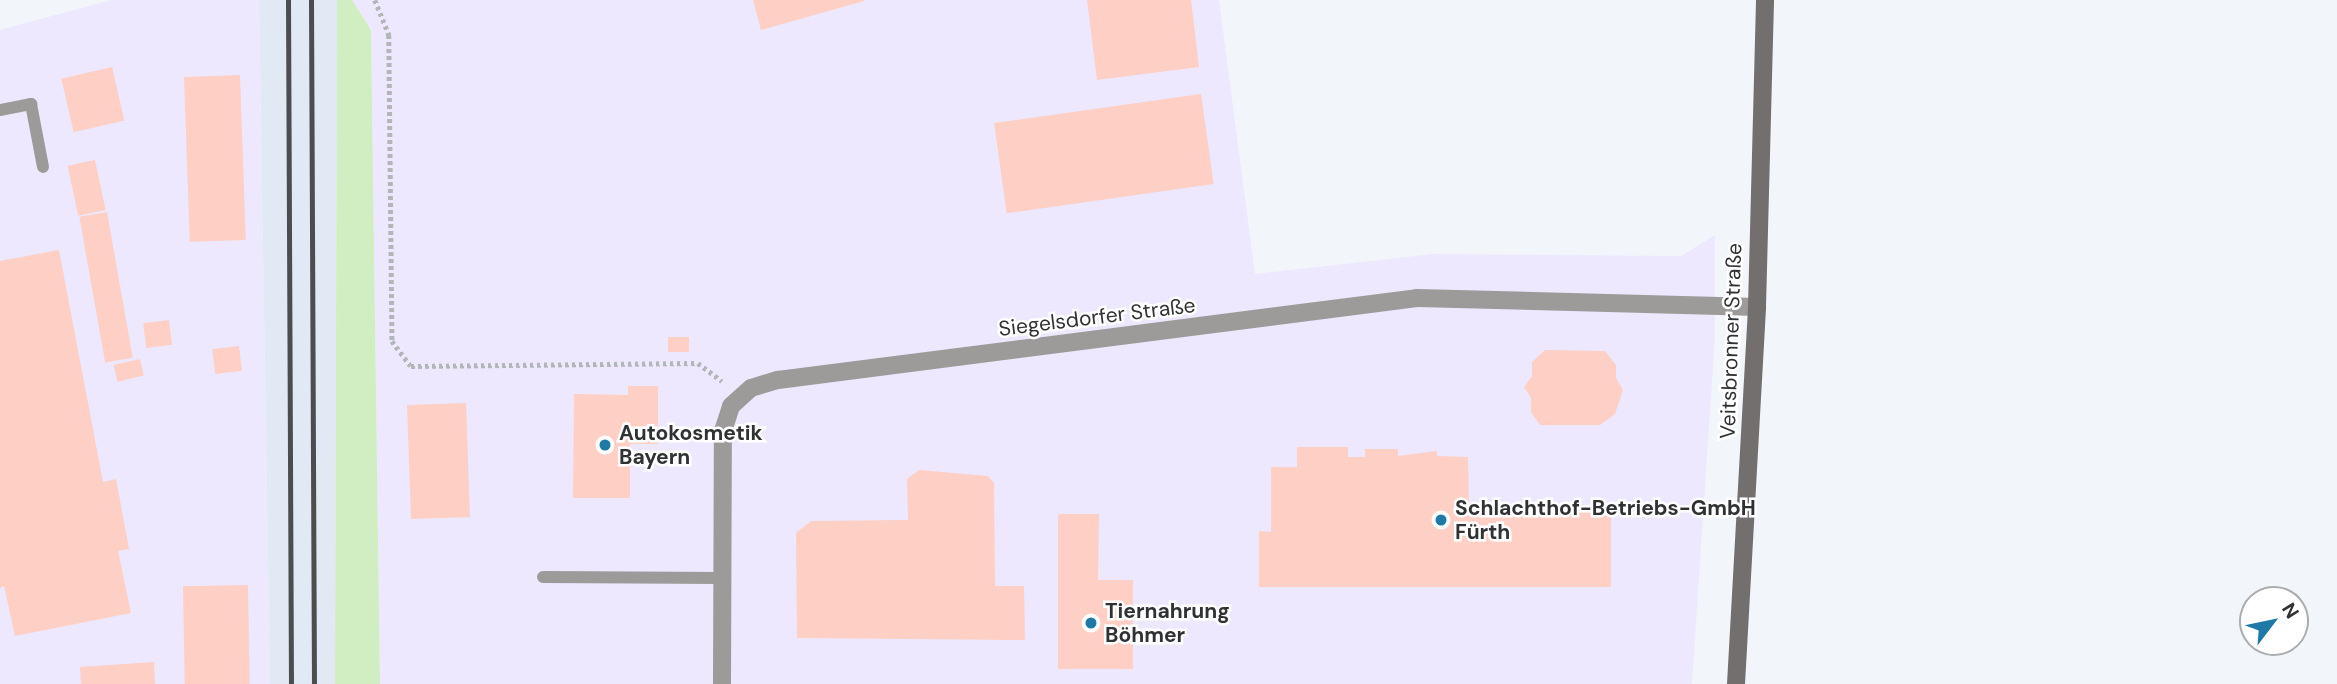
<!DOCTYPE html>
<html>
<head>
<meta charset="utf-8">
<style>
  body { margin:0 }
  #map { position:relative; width:2337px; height:684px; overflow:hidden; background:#f2f6fa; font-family:"DM Sans",sans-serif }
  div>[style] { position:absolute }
  .industrial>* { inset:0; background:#ede8fe }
  .built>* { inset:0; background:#e1e9f4 }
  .green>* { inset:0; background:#d0eec1 }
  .building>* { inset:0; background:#fecfc4; transform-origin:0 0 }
  .path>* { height:4.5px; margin-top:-2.25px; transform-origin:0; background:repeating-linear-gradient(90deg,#b3b6b9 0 3.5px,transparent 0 7px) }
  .lane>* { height:12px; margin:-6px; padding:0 6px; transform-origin:6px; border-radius:6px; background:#9d9a9a }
  .street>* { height:18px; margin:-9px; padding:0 9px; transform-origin:9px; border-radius:9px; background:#9d9a9a }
  .secondary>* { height:18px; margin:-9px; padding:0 9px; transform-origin:9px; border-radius:9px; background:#736f6e }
  .rail>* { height:5px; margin:-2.5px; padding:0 2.5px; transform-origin:2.5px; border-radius:2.5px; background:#4c4d4f }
  .dots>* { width:19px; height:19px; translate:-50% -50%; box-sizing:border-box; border:4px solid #fff; border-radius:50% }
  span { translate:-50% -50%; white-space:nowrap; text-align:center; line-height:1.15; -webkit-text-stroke:5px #fff; paint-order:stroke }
  .street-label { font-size:21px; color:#303133 }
  .poi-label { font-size:21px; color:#303133; font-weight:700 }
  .left { translate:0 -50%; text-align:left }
  .north { position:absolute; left:2239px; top:586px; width:70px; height:70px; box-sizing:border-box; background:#fff; border:2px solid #acadad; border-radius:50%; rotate:58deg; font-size:19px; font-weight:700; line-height:28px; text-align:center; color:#303133 }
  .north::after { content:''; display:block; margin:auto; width:24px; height:32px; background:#1e79a7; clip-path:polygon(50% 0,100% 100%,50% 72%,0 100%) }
</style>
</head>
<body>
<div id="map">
  <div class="industrial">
    <i style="clip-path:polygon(111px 0,259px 0,270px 684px,0 684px,0 30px)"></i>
    <i style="clip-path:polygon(352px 0,1219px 0,1255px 274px,1433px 254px,1681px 256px,1715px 235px,1715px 336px,1692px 684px,380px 684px,371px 30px)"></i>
  </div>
  <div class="built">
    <i style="clip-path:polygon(259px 0,337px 0,335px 684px,270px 684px)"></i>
  </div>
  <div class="green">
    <i style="clip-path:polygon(337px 0,352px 0,371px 30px,380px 684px,335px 684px)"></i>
  </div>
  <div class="building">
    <i style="clip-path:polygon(753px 0,864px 0,864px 1px,761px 30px)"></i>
    <i style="clip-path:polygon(1087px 0,1191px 0,1199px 67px,1097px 80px)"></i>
    <i style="left:112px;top:67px;width:55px;height:52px;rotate:77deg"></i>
    <i style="left:240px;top:75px;width:165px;height:56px;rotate:88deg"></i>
    <i style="left:1201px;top:94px;width:91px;height:209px;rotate:82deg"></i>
    <i style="left:95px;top:160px;width:51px;height:28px;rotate:78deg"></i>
    <i style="left:107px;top:212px;width:148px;height:28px;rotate:80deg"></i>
    <i style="clip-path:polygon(59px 250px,103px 482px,116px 479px,129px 549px,118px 551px,131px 613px,15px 636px,4px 586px,0 588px,0 261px)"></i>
    <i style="left:169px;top:320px;width:25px;height:26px;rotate:83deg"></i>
    <i style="left:668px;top:337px;width:21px;height:15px"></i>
    <i style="left:239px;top:346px;width:25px;height:27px;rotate:83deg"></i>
    <i style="clip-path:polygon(1545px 350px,1605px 351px,1616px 365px,1616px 378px,1623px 390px,1615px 414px,1600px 425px,1540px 425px,1531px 412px,1531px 398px,1524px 387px,1532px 376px,1532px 362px)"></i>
    <i style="left:140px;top:359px;width:17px;height:27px;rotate:77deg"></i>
    <i style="clip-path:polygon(628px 386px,658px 386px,658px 444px,630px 444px,630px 498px,573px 498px,574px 394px,628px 395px)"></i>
    <i style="left:466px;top:403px;width:114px;height:59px;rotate:88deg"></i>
    <i style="clip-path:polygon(1297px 447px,1348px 447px,1348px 457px,1365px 457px,1365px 449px,1398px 449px,1398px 456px,1437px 451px,1437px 456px,1468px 457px,1469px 509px,1611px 509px,1611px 587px,1259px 587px,1259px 531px,1271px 532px,1271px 467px,1297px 467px)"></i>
    <i style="clip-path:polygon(919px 470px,988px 476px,994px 483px,995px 586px,1024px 586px,1025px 640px,797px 638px,796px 533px,811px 521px,908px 520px,907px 479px)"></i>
    <i style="clip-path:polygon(1058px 514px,1099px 514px,1098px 580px,1133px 580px,1133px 669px,1058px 669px)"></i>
    <i style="left:248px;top:585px;width:99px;height:65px;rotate:89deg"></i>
    <i style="clip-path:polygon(154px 662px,155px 684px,81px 684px,80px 667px)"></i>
  </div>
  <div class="path">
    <i style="left:375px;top:0;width:38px;rotate:68deg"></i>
    <i style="left:389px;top:35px;width:306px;rotate:89.4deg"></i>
    <i style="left:392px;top:341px;width:31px;rotate:53deg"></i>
    <i style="left:411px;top:366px;width:287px;rotate:-0.6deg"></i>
    <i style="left:698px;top:363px;width:30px;rotate:37deg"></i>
  </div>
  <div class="lane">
    <i style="left:0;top:110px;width:32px;rotate:-11deg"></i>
    <i style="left:31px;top:104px;width:64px;rotate:79.2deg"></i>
    <i style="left:543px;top:577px;width:179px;rotate:0.3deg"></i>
  </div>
  <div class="street">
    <i style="left:722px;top:684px;width:253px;rotate:-89.8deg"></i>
    <i style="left:723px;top:431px;width:26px;rotate:-72deg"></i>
    <i style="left:731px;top:406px;width:27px;rotate:-42deg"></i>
    <i style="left:751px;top:388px;width:28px;rotate:-17deg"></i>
    <i style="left:778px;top:380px;width:644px;rotate:-7.31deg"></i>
    <i style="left:1417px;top:298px;width:340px;rotate:1.5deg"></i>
  </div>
  <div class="secondary">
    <i style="left:1736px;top:684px;width:378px;rotate:-86.8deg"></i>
    <i style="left:1757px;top:307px;width:307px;rotate:-88.5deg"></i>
  </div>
  <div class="rail">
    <i style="left:288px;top:0;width:684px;rotate:89.75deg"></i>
    <i style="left:311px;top:0;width:684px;rotate:89.75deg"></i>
  </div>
  <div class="dots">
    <i style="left:605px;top:445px;background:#1e79a7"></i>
    <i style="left:1441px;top:520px;background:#1e79a7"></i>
    <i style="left:1091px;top:623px;background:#1e79a7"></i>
  </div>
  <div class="street-label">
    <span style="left:1097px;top:317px;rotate:-7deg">Siegelsdorfer Straße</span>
    <span style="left:1731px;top:341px;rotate:-88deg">Veitsbronner Straße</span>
  </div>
  <div class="poi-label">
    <span class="left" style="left:619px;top:445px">Autokosmetik<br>Bayern</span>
    <span class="left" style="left:1455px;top:520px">Schlachthof-Betriebs-GmbH<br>Fürth</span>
    <span class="left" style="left:1105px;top:623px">Tiernahrung<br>Böhmer</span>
  </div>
  <div class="north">N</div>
</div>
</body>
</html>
